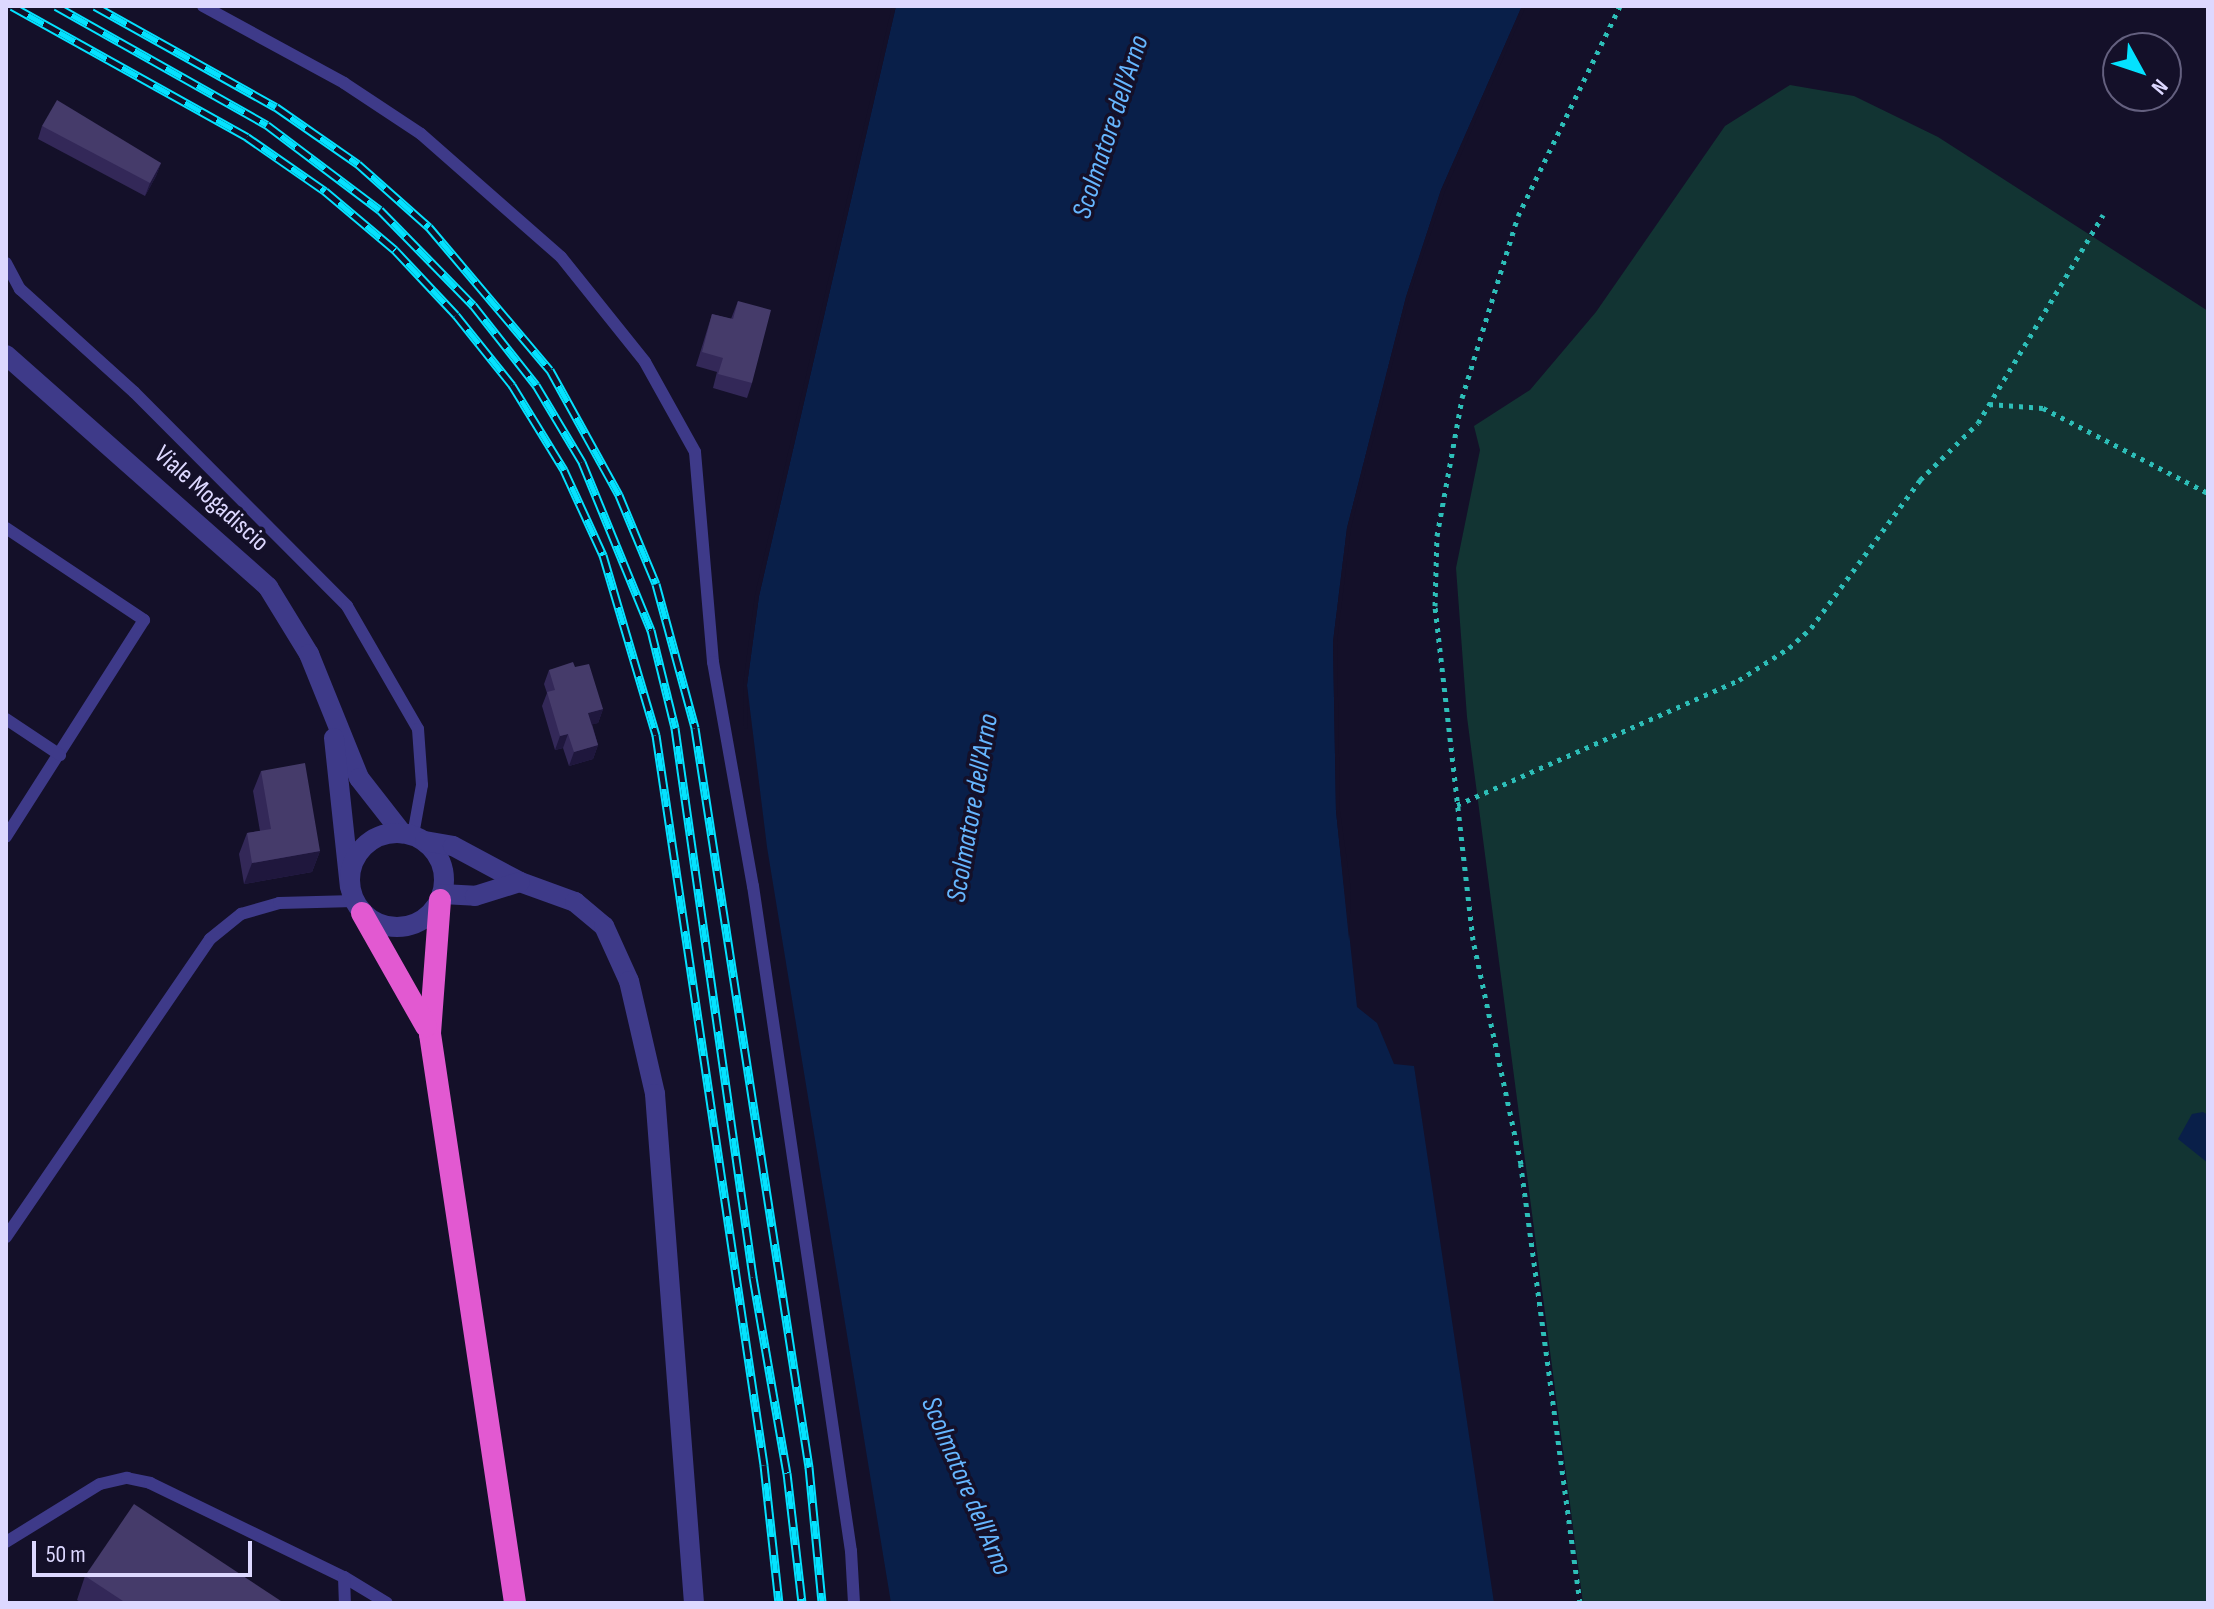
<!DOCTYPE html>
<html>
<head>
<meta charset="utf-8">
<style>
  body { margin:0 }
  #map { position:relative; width:2214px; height:1609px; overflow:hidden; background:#141029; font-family:"Sofia Sans Condensed",sans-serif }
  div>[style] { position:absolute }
  .green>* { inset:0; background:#123433 }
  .water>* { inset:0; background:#091f49 }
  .pier>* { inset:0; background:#141029 }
  .path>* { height:5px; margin-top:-2.5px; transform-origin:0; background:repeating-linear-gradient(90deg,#2dbeb8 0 4px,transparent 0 10px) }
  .service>* { height:12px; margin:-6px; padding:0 6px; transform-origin:6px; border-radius:6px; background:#3e3a89 }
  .minor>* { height:20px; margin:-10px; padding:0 10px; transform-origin:10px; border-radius:10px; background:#3e3a89 }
  .tertiary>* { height:20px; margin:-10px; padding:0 10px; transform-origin:10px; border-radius:10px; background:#3e3a89 }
  .tertiary>.ring { margin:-10px; padding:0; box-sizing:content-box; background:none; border:20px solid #3e3a89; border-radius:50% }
  .trunk>* { height:22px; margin:-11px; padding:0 11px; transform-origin:11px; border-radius:11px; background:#e259d1 }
  .rail>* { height:9px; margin-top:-4.5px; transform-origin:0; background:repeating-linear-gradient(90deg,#141029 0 18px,#04e2ff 0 36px); box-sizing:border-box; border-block:2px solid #04e2ff }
  .wall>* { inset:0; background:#332858 }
  .shaded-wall>* { inset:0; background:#1f173d }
  .building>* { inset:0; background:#453b6a }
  span { translate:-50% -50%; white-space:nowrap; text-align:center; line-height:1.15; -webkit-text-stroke:7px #141029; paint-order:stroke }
  .street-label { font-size:26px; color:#ddd8ff }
  .water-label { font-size:28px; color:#66b6ff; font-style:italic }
  .frame { position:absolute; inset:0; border:8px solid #ddd8ff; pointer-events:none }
  .north { position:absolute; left:2102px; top:32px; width:80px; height:80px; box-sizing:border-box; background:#141029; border:2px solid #64607f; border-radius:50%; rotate:130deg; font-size:22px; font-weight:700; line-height:32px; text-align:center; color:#ddd8ff }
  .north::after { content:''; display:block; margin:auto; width:28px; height:36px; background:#04e2ff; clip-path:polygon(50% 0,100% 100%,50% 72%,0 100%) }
  .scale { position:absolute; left:32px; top:1541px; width:220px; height:36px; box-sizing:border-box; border:4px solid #ddd8ff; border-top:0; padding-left:10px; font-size:24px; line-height:28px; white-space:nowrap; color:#ddd8ff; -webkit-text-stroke:6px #141029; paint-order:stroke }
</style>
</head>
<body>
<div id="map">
  <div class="green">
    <i style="clip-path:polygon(1790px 85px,1854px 96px,1938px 137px,2208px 311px,2208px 1603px,1583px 1603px,1467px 717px,1456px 568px,1480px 450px,1474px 426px,1530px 390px,1596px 312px,1725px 126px)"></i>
  </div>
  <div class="water">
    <i style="clip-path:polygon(896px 6px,1522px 6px,1441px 190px,1406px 297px,1347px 528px,1333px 642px,1336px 811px,1357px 1007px,1377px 1023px,1394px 1064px,1414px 1066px,1494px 1603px,891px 1603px,767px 847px,747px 685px,759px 596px)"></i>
    <i style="clip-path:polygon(2203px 1112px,2208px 1115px,2208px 1163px,2178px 1139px,2192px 1114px)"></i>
  </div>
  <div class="pier">
    <i style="clip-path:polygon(892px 6px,896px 6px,759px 596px,747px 685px,748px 729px,744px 728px,743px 685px,755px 595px)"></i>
    <i style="clip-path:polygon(1522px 6px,1526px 6px,1445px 191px,1409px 298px,1351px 528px,1337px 642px,1340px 811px,1351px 890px,1349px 939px,1336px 811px,1333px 642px,1347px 528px,1406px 297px,1441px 190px)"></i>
  </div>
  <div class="path">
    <i style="left:1989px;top:404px;width:54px;rotate:4.2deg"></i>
    <i style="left:2043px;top:408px;width:186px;rotate:27.3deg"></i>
    <i style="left:1457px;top:805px;width:308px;rotate:-23.9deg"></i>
    <i style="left:1739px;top:680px;width:59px;rotate:-32.6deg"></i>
    <i style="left:1789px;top:648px;width:30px;rotate:-42deg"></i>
    <i style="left:1811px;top:628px;width:184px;rotate:-53.6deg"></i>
    <i style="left:1920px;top:480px;width:81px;rotate:-44.5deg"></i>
    <i style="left:1978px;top:423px;width:243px;rotate:-59deg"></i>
    <i style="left:1580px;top:1603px;width:443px;rotate:-97.7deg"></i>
    <i style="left:1521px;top:1164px;width:229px;rotate:-102.1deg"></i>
    <i style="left:1473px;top:940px;width:336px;rotate:-96.5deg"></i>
    <i style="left:1435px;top:606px;width:70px;rotate:-88.4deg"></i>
    <i style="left:1437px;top:536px;width:140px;rotate:-79.7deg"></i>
    <i style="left:1462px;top:398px;width:190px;rotate:-72.9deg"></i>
    <i style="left:1518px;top:216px;width:233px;rotate:-64.1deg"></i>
  </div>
  <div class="service">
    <i style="left:203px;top:6px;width:161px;rotate:28.6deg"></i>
    <i style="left:344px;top:83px;width:92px;rotate:33.5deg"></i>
    <i style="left:421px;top:134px;width:186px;rotate:41.3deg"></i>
    <i style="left:561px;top:257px;width:134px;rotate:51.3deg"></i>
    <i style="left:645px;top:362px;width:103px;rotate:60.9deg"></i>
    <i style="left:695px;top:452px;width:211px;rotate:85.1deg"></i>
    <i style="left:713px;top:662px;width:228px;rotate:79.9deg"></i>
    <i style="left:753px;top:886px;width:672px;rotate:81.62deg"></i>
    <i style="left:851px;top:1551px;width:52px;rotate:86.7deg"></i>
    <i style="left:6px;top:263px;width:30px;rotate:62deg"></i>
    <i style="left:20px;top:289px;width:154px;rotate:42.1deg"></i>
    <i style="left:134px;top:392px;width:302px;rotate:45.1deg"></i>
    <i style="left:347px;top:606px;width:142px;rotate:60deg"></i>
    <i style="left:418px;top:729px;width:56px;rotate:85.9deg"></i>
    <i style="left:422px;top:785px;width:51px;rotate:100.2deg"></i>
    <i style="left:6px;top:528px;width:166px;rotate:33.7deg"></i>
    <i style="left:144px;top:620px;width:257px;rotate:122.5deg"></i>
    <i style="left:6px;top:719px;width:65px;rotate:33.7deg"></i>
    <i style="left:6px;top:1237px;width:361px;rotate:-55.6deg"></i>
    <i style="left:210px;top:939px;width:40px;rotate:-39deg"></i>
    <i style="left:241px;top:914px;width:40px;rotate:-16deg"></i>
    <i style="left:279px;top:903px;width:75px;rotate:-1.5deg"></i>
    <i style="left:6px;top:1542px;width:110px;rotate:-31.7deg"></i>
    <i style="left:100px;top:1484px;width:28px;rotate:-13deg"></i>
    <i style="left:127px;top:1478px;width:24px;rotate:12deg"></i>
    <i style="left:150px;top:1483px;width:216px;rotate:25.9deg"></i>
    <i style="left:344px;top:1577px;width:50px;rotate:31.2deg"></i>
    <i style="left:344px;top:1577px;width:26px;rotate:88deg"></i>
  </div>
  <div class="minor">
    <i style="left:6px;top:355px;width:350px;rotate:41.5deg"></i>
    <i style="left:268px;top:587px;width:79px;rotate:58.5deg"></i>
    <i style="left:309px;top:654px;width:134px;rotate:68deg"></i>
    <i style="left:359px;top:778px;width:70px;rotate:52deg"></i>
    <i style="left:334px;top:738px;width:150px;rotate:83.9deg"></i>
  </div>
  <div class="tertiary">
    <i class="ring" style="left:350px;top:833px;width:74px;height:74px"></i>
    <i style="left:425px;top:841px;width:28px;rotate:10deg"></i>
    <i style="left:453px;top:846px;width:76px;rotate:28.2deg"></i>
    <i style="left:520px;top:882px;width:59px;rotate:20deg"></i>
    <i style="left:575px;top:902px;width:38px;rotate:40deg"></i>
    <i style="left:604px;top:926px;width:60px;rotate:65.6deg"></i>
    <i style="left:629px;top:981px;width:116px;rotate:77deg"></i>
    <i style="left:655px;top:1094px;width:510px;rotate:85.62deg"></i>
    <i style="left:442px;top:894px;width:33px;rotate:3deg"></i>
    <i style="left:475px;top:896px;width:47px;rotate:-17.3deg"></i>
  </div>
  <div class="trunk">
    <i style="left:440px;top:900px;width:134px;rotate:94.3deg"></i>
    <i style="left:430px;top:1034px;width:575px;rotate:81.5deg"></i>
    <i style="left:362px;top:913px;width:130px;rotate:60.5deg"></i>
  </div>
  <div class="rail">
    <i style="left:12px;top:6px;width:269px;rotate:29.1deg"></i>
    <i style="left:247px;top:137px;width:95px;rotate:34.7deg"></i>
    <i style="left:325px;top:191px;width:92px;rotate:40.1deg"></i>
    <i style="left:395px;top:250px;width:89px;rotate:46.8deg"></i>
    <i style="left:456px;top:315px;width:90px;rotate:51.3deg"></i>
    <i style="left:512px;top:385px;width:100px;rotate:58.5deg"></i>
    <i style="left:564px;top:470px;width:94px;rotate:65.4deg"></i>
    <i style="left:603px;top:555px;width:188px;rotate:73.6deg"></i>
    <i style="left:656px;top:735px;width:738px;rotate:81.58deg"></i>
    <i style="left:764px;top:1465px;width:139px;rotate:83.8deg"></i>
    <i style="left:56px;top:6px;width:242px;rotate:29.4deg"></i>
    <i style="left:267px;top:125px;width:141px;rotate:37deg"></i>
    <i style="left:380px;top:210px;width:133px;rotate:45.6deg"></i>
    <i style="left:473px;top:305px;width:102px;rotate:51.8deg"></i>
    <i style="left:536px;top:385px;width:90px;rotate:59.1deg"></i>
    <i style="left:582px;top:462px;width:182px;rotate:67.7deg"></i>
    <i style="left:651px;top:630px;width:101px;rotate:76.2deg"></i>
    <i style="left:675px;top:728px;width:555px;rotate:81.91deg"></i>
    <i style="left:753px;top:1277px;width:199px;rotate:80.2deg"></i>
    <i style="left:787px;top:1473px;width:131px;rotate:83.4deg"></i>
    <i style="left:95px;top:6px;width:207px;rotate:29.2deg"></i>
    <i style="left:276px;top:107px;width:100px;rotate:34.8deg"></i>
    <i style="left:358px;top:164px;width:95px;rotate:41.6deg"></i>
    <i style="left:429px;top:227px;width:187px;rotate:49.8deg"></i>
    <i style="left:550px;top:370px;width:143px;rotate:61.1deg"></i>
    <i style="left:619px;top:495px;width:96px;rotate:67.4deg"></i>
    <i style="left:656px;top:584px;width:149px;rotate:74.8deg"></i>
    <i style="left:695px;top:728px;width:748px;rotate:81.23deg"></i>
    <i style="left:809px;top:1467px;width:137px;rotate:84.5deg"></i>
  </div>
  <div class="wall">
    <i style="clip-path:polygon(42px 126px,161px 163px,156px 176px,145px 196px,38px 139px)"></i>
    <i style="clip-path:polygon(738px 301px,752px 383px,747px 398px,713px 388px,717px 372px,696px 366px,712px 314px,731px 319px)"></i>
    <i style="clip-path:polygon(575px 667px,603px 709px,598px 723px,592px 724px,598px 745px,593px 759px,569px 766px,563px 748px,555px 750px,542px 706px,547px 693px,544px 684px,549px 670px)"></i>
    <i style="clip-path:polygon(261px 771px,320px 851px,312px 872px,244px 884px,239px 854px,247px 833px,260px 831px,253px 791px)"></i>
    <i style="clip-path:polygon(85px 1576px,284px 1603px,82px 1603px,77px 1600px)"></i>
  </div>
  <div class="shaded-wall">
    <i style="clip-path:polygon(161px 163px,156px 176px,145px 196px,150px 183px)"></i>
    <i style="clip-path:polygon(603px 709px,598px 723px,583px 727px,588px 713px)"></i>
    <i style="clip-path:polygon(568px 734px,563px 748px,555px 750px,560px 736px)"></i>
    <i style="clip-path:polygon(598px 745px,593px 759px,569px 766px,574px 752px)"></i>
    <i style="clip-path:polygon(320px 851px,312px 872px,244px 884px,252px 863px)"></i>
  </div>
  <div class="building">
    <i style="clip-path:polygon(57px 100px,161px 163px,150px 183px,42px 126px)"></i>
    <i style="clip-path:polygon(738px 301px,771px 310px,752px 383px,718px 374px,723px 358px,702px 352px,712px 314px,733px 319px)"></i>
    <i style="clip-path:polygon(573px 662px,575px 667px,589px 664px,603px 709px,588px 713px,598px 745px,574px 752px,568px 734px,560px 736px,547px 692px,555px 690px,549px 670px)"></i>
    <i style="clip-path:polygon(305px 763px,320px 851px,252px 863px,247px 833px,271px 829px,261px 771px)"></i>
    <i style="clip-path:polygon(134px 1504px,284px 1603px,126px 1603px,85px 1576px)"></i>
  </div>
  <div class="street-label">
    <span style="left:211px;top:499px;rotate:42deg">Viale Mogadiscio</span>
  </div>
  <div class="water-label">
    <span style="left:1111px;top:127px;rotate:-72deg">Scolmatore dell'Arno</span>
    <span style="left:973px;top:808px;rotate:-80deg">Scolmatore dell'Arno</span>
    <span style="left:966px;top:1486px;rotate:67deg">Scolmatore dell'Arno</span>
  </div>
  <div class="frame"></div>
  <div class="north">N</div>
  <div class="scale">50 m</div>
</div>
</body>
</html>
